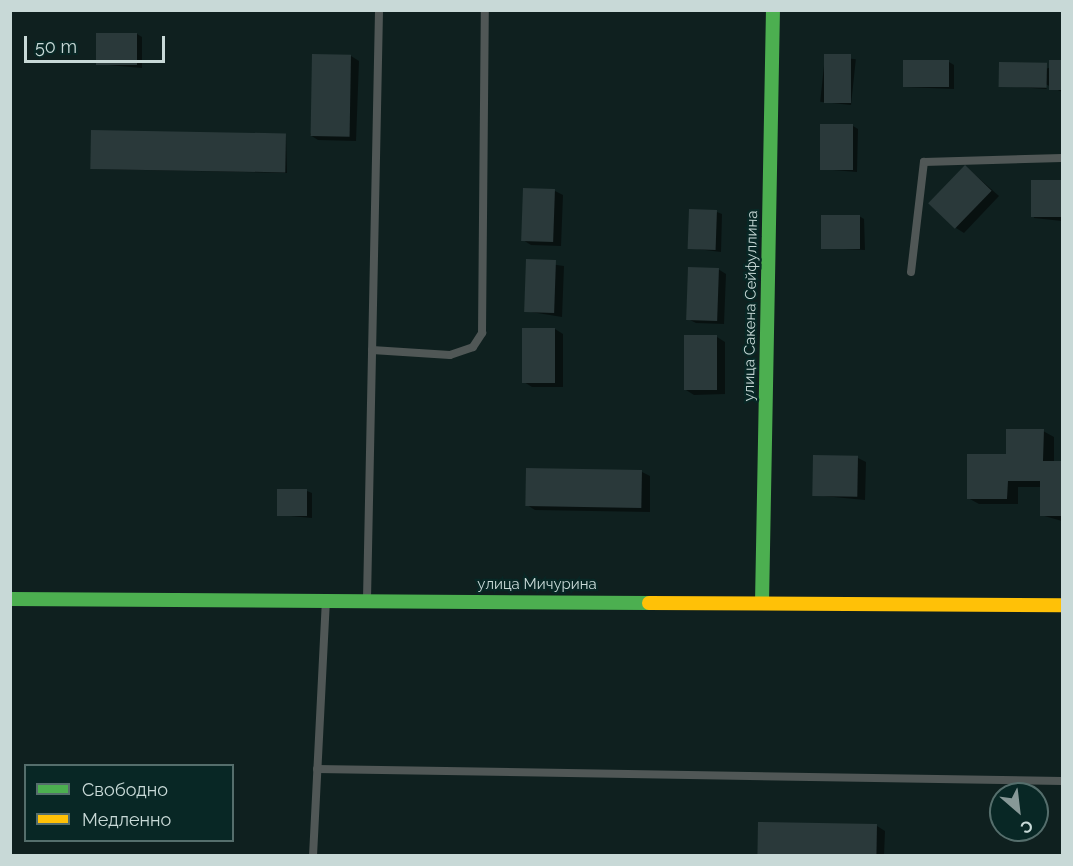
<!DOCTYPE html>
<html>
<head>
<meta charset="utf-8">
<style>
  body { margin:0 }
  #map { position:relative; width:1073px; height:866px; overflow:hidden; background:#0f201f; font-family:Raleway,sans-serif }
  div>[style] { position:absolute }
  .shadow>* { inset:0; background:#0007; transform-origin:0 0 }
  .building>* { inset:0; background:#2a393a; transform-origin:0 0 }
  .lane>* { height:8px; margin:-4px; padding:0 4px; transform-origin:4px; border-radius:4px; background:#505756 }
  .fast>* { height:14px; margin:-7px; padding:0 7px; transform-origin:7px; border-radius:7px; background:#4caf50 }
  .slow>* { height:14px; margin:-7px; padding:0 7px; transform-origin:7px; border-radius:7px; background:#ffc107 }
  span { translate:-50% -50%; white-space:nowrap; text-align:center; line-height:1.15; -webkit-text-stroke:4.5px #082725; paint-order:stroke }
  .street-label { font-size:15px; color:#c8d9d7 }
  .frame { position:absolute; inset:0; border:12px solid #c8d9d7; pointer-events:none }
  .legend { position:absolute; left:24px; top:764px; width:210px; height:78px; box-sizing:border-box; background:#082725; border:2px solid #556e6c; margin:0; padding:8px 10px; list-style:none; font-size:18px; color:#c8d9d7 }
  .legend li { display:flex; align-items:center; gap:12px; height:30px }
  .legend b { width:30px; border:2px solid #556e6c }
  .north { position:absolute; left:989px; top:782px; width:60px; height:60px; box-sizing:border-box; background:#082725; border:2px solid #556e6c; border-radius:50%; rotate:152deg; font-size:16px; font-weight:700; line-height:24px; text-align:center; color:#c8d9d7 }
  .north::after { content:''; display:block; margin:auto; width:21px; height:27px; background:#879897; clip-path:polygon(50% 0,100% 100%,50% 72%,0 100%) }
  .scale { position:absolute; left:24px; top:36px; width:141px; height:27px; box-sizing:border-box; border:3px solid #c8d9d7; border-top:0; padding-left:8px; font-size:18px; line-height:21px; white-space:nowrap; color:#c8d9d7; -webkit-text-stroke:4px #082725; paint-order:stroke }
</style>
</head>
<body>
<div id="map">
  <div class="shadow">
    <i style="clip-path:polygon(137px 34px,142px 37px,142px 68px,97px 64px)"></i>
    <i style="clip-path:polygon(351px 56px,359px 61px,356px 141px,318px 140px,310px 135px)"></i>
    <i style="left:825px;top:56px;width:31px;height:46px;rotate:6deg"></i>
    <i style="clip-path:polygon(949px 62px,954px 65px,954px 89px,905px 87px)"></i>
    <i style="clip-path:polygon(1051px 62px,1062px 62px,1062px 92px,1041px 82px,1047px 89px,1001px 86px,1051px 67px)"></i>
    <i style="clip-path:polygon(853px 126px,858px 129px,857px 172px,821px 169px)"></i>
    <i style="clip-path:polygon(286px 135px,287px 173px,94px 169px)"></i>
    <i style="clip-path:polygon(966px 167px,999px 196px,964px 233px,956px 228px)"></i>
    <i style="clip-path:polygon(1062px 182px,1062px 221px,1034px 218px,1032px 184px)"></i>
    <i style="clip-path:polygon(555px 191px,563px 195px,561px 246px,531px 245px,523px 240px)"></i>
    <i style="clip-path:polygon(717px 212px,722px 214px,721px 252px,689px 248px)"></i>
    <i style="clip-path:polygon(859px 216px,864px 219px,865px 250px,823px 248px)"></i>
    <i style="clip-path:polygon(527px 261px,564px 266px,562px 317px,525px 311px)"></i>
    <i style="clip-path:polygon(718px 269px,726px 274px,724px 324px,696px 323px,688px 319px)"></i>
    <i style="clip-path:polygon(555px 329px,563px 334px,563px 387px,532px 387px,524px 382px)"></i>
    <i style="clip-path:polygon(717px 337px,725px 342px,725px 394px,694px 395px,686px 390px)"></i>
    <i style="clip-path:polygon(1043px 431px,1054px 437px,1054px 462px,1062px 462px,1062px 521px,1041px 515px,1042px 487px,1018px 487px,1018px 504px,979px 504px,968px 498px,1007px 455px)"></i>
    <i style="clip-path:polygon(858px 458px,866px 462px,865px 500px,813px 495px)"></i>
    <i style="clip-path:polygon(528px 470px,642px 472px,650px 476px,650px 512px,535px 510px,527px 505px)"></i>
    <i style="clip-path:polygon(307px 491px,312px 493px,312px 518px,279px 515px)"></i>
    <i style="clip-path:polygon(877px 826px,885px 831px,884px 856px,759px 854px)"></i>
  </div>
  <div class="building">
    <i style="left:96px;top:33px;width:41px;height:32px"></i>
    <i style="left:312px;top:54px;width:39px;height:82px;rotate:1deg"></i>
    <i style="left:824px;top:54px;width:27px;height:49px"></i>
    <i style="left:903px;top:60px;width:46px;height:27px"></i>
    <i style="left:1049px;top:60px;width:13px;height:30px"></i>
    <i style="left:999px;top:62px;width:48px;height:25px;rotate:1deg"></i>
    <i style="left:820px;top:124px;width:33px;height:46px"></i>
    <i style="left:91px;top:130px;width:195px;height:39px;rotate:1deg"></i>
    <i style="left:965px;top:165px;width:37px;height:53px;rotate:44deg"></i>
    <i style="left:1062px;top:180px;width:37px;height:31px;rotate:90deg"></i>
    <i style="left:523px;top:188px;width:32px;height:53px;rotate:2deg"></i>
    <i style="left:689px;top:209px;width:28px;height:40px;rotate:2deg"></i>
    <i style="left:821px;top:215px;width:39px;height:34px"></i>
    <i style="left:526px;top:259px;width:30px;height:53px;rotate:2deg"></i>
    <i style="left:688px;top:267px;width:31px;height:53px;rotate:2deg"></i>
    <i style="left:522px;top:328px;width:33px;height:55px"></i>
    <i style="left:717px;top:335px;width:55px;height:33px;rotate:90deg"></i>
    <i style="clip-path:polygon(1006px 429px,1044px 429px,1043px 461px,1062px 461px,1062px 516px,1040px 516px,1040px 481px,1008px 481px,1007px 499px,967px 499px,967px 454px,1006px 454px)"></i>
    <i style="left:813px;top:455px;width:45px;height:41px;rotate:1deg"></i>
    <i style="left:526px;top:468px;width:116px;height:38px;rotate:1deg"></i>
    <i style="left:277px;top:489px;width:30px;height:27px"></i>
    <i style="left:758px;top:822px;width:119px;height:33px;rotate:1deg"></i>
  </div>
  <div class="lane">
    <i style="left:911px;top:272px;width:111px;rotate:-83.3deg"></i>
    <i style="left:924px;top:162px;width:138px;rotate:-1.7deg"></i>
    <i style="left:372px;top:350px;width:78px;rotate:3.7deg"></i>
    <i style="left:450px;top:355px;width:24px;rotate:-19deg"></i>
    <i style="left:473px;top:347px;width:17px;rotate:-57deg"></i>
    <i style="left:482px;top:333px;width:323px;rotate:-89.5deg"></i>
    <i style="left:367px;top:599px;width:589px;rotate:-88.83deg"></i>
    <i style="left:317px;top:769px;width:745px;rotate:0.92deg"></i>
    <i style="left:313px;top:856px;width:254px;rotate:-87.1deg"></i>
  </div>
  <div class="fast">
    <i style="left:10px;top:599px;width:639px;rotate:0.36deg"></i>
    <i style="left:762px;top:603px;width:593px;rotate:-88.94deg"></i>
  </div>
  <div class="slow">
    <i style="left:649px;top:603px;width:413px;rotate:0.3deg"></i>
  </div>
  <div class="street-label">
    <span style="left:751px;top:306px;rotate:-89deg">улица Сакена Сейфуллина</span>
    <span style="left:537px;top:585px">улица Мичурина</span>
  </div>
  <div class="frame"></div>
  <ul class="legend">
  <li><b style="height:8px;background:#4caf50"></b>Свободно</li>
  <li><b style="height:8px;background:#ffc107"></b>Медленно</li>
  </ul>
  <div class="north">С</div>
  <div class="scale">50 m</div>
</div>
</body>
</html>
